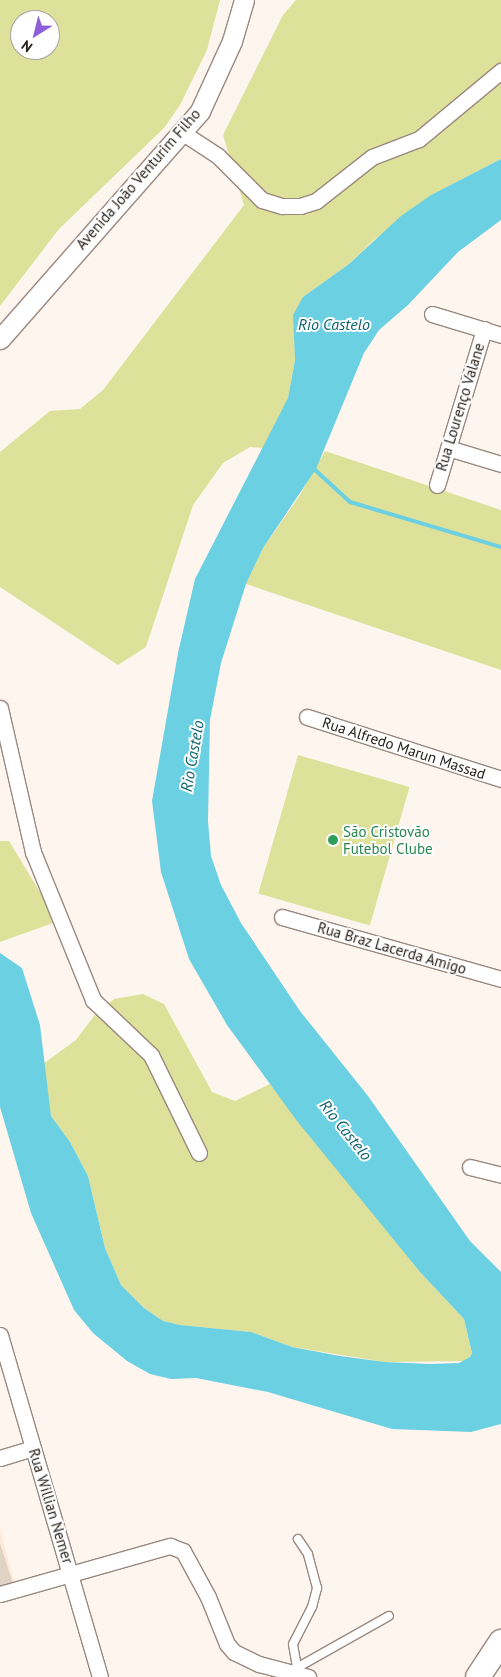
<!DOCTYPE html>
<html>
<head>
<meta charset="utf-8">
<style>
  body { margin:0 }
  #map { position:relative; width:501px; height:1677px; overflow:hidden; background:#fff5ef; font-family:"PT Sans",sans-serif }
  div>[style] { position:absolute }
  .built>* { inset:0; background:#fee8d8 }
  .green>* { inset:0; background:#dee199; transform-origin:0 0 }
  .water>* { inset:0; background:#6bd0e2 }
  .stream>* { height:4px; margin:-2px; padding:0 2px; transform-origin:2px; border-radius:2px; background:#6bd0e2 }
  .building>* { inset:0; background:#e0d3c6 }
  .roads { filter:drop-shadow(1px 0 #98897f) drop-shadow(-1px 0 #98897f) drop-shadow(0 1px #98897f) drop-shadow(0 -1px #98897f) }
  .service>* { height:8px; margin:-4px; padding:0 4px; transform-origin:4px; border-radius:4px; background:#fff }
  .minor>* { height:15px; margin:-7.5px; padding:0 7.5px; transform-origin:7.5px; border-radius:7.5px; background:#fff }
  .tertiary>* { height:19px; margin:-9.5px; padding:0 9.5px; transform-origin:9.5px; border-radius:9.5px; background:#fff }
  .primary>* { height:24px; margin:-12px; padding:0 12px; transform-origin:12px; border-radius:12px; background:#fff }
  .dots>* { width:14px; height:14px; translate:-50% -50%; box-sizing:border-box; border:2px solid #fff; border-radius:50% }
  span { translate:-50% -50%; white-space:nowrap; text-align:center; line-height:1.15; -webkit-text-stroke:4px #fff; paint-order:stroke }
  .street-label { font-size:15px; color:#25201c }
  .leisure-label { font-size:15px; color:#27864d }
  .left { translate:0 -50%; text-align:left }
  .water-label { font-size:16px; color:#0a626f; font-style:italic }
  .north { position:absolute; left:10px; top:10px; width:50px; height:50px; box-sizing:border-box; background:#fff; border:1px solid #a8a6a4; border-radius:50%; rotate:216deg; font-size:14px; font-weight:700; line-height:20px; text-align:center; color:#25201c }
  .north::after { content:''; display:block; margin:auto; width:18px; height:22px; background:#8e5fd8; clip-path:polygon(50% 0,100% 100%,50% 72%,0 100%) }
</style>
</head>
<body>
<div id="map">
  <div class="built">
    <i style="clip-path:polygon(0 1529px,15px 1585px,0 1589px)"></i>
  </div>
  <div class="green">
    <i style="clip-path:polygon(evenodd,0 0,220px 0,207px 50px,180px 105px,164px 128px,59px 229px,0 306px,0 0,20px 20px,50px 20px,50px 50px,20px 50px,20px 20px)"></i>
    <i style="clip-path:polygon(296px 0,501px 0,501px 159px,431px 195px,374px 240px,349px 264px,303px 297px,294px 326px,295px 360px,288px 398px,279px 420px,264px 448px,250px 447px,223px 463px,193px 505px,146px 647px,118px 665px,0 587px,0 452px,50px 411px,80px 409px,103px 390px,244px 205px,223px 135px,283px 15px)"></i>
    <i style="clip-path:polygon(325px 451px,501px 510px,501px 670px,246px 584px,263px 548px,298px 498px)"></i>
    <i style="left:298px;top:755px;width:116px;height:144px;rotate:16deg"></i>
    <i style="clip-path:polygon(0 841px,9px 841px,43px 897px,53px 923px,0 942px)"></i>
    <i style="clip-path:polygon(143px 994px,164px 1004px,212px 1092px,235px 1101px,270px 1084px,420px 1272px,464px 1319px,472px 1353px,467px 1361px,385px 1362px,292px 1347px,251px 1332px,180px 1325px,163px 1321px,144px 1308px,121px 1285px,105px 1248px,88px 1176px,70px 1142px,51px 1116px,43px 1064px,76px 1040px,94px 1016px,114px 999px)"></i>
  </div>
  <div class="water">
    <i style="clip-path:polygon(501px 159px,501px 220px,458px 252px,408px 305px,379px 330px,364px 353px,316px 469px,263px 548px,246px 584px,221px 663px,210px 720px,208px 821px,211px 856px,221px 885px,241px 923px,300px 1011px,368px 1096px,470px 1241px,501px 1272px,501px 1424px,471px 1432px,392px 1429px,268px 1392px,196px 1378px,171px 1379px,150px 1374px,127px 1361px,93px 1333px,74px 1310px,31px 1213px,0 1107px,0 953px,22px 968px,40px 1025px,51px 1116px,70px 1142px,88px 1176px,105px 1248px,121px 1285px,144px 1308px,163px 1321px,180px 1325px,251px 1332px,292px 1347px,340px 1356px,385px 1362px,430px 1364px,459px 1363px,470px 1357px,472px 1353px,464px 1319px,420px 1272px,297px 1121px,227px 1025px,189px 959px,161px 872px,152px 801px,178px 653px,195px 579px,288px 398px,295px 360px,293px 315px,303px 297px,349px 264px,401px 216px,431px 195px)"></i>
  </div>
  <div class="stream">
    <i style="left:313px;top:468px;width:50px;rotate:42.6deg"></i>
    <i style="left:350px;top:502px;width:158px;rotate:16.6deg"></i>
  </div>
  <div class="building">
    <i style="clip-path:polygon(0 1543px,13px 1584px,0 1588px)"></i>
  </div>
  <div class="roads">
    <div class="service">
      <i style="left:297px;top:1667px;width:23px;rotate:-100deg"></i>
      <i style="left:293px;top:1644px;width:42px;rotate:-62.8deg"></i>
      <i style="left:312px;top:1607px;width:20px;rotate:-75deg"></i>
      <i style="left:317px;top:1588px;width:35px;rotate:-105deg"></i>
      <i style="left:308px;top:1554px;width:18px;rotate:-124deg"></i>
      <i style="left:293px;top:1670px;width:110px;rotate:-29.4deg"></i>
    </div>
    <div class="minor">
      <i style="left:183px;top:133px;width:42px;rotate:33.3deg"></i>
      <i style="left:218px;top:156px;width:62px;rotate:45deg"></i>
      <i style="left:262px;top:200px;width:21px;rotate:17deg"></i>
      <i style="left:282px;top:206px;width:18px"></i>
      <i style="left:300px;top:206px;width:17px;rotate:-17deg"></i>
      <i style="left:316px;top:201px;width:71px;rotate:-38.2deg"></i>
      <i style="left:372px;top:157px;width:50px;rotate:-21deg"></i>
      <i style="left:419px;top:139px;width:107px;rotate:-39.7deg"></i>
      <i style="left:432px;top:314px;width:72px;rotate:16.9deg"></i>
      <i style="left:448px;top:448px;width:55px;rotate:16.8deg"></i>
      <i style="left:437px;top:485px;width:163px;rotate:-73.2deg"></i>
      <i style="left:0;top:708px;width:148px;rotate:77.1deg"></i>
      <i style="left:33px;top:852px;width:160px;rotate:67.9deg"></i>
      <i style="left:93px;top:1000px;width:80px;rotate:43.5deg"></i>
      <i style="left:151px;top:1055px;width:109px;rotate:63.9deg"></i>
      <i style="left:307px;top:717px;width:204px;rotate:17.7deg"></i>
      <i style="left:282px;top:917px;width:228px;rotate:15.8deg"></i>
      <i style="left:470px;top:1167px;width:32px;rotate:14deg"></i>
      <i style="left:0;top:1335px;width:356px;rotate:73.7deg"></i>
      <i style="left:0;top:1458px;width:34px;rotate:-17deg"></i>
      <i style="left:0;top:1594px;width:177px;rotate:-15.8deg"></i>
      <i style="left:170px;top:1546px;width:14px;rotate:21deg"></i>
      <i style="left:183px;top:1551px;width:52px;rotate:61.5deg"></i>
      <i style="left:208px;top:1597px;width:51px;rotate:68deg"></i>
      <i style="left:227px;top:1644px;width:11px;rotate:49deg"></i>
      <i style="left:234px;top:1652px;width:28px;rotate:26deg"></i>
      <i style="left:259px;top:1664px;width:51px;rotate:14.9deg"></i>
    </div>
    <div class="tertiary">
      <i style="left:0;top:339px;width:303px;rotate:-48.7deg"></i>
      <i style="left:200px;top:111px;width:77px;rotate:-65.4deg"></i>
      <i style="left:232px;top:41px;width:43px;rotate:-73.7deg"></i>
    </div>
    <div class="primary">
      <i style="left:478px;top:1677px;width:42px;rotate:-56.7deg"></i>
    </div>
  </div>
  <div class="dots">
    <i style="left:333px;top:840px;background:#2e9e5b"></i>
  </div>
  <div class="street-label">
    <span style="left:138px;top:179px;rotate:-49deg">Avenida João Venturim Filho</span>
    <span style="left:460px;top:407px;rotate:-73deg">Rua Lourenço Valane</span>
    <span style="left:404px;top:748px;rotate:18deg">Rua Alfredo Marun Massad</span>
    <span style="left:392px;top:948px;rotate:16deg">Rua Braz Lacerda Amigo</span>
    <span style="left:51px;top:1506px;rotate:73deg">Rua Willian Nemer</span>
  </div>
  <div class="leisure-label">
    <span class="left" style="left:343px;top:840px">São Cristovão<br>Futebol Clube</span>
  </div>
  <div class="water-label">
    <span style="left:334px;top:324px">Rio Castelo</span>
    <span style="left:192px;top:756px;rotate:-80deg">Rio Castelo</span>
    <span style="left:346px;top:1130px;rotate:51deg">Rio Castelo</span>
  </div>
  <div class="north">N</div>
</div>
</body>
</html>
